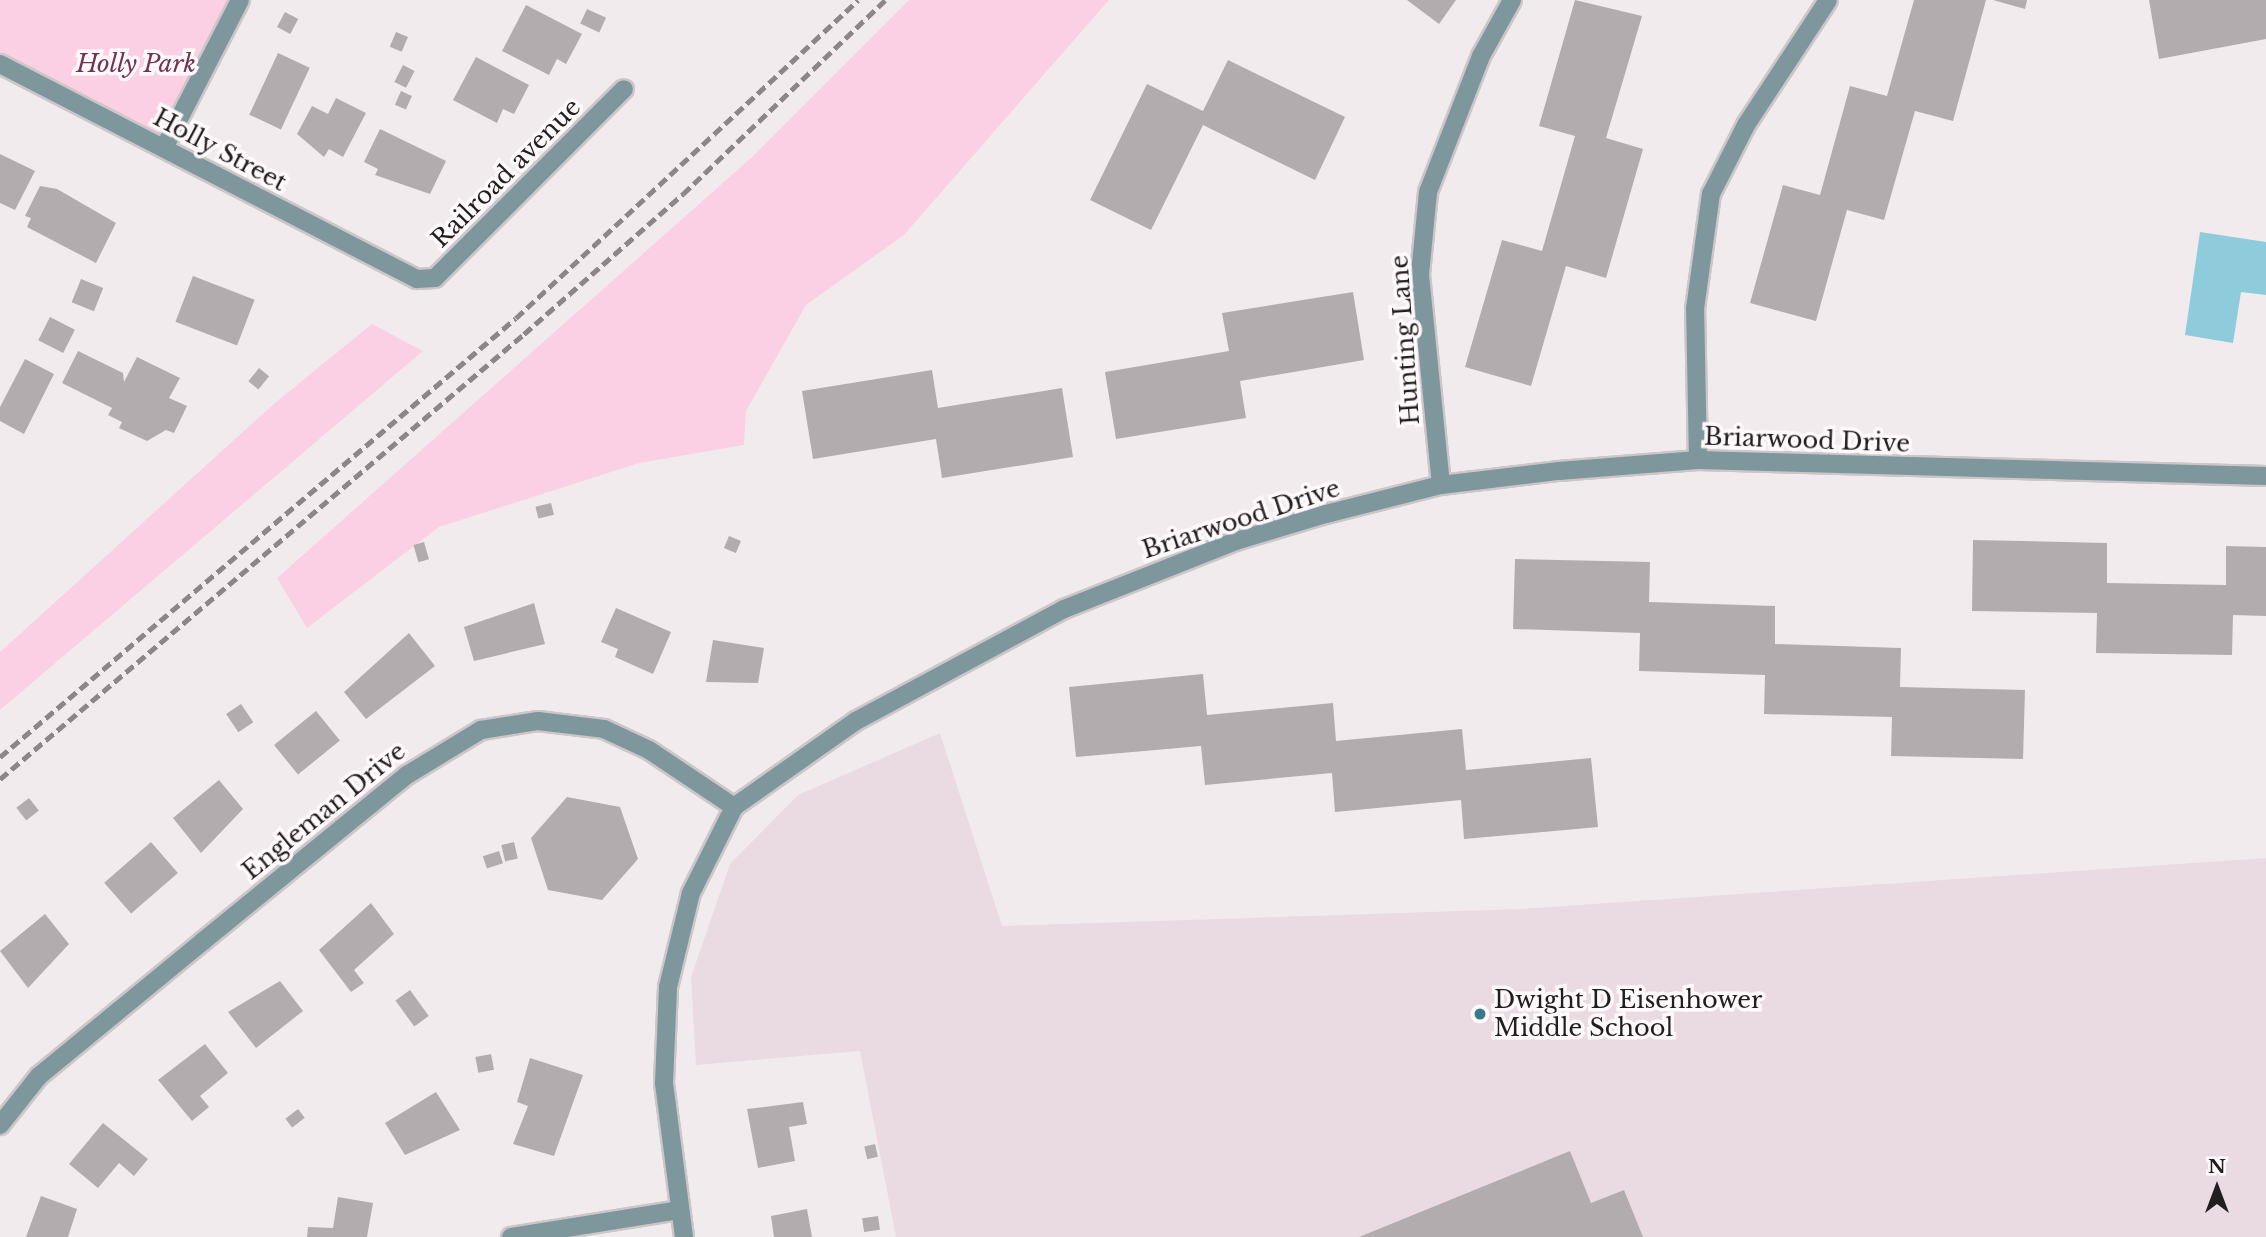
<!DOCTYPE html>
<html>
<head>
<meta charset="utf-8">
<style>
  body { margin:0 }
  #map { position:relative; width:2266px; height:1237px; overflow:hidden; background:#f2ebee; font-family:"Libre Baskerville",serif }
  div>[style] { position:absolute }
  .built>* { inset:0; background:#eadbe2 }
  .green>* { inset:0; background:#fbd0e4 }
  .water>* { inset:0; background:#8eccdc }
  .building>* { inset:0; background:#b3acaf; transform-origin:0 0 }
  .roads { filter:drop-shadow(2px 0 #ccc6c9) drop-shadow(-2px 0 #ccc6c9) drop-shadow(0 2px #ccc6c9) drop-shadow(0 -2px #ccc6c9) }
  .street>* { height:18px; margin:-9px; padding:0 9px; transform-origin:9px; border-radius:9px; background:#7d979d }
  .rail>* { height:5px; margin-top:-2.5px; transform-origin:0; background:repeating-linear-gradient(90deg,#8b8688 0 10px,transparent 0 15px) }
  .dots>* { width:19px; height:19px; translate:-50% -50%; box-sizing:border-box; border:4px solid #fff9fb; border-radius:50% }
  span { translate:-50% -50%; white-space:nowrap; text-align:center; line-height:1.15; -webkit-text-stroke:7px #fff9fb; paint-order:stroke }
  .park-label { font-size:24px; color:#723455; font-style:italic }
  .street-label { font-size:24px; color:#211e1f }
  .poi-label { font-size:24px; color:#211e1f }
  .left { translate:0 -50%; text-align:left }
  .north { position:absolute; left:2182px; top:1153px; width:70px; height:70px; -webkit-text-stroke:5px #fff9fb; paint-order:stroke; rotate:0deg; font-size:19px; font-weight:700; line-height:28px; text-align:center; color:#211e1f }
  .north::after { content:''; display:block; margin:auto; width:24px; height:32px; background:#211e1f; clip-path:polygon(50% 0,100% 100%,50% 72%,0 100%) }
</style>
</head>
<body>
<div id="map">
  <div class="built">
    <i style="clip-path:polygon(940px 733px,1002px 926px,1520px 909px,2266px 858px,2266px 1237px,896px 1237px,860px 1051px,696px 1065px,691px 977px,730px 864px,798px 795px)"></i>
  </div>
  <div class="green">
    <i style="clip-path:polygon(0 0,240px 0,164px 148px,0 64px)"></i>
    <i style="clip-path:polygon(909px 0,1109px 0,904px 235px,806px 305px,746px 411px,744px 445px,639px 463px,439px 527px,307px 628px,277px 578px,751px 158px)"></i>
    <i style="clip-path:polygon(372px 324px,423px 351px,0 710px,0 652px,276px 402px)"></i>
  </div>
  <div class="water">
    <i style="clip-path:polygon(2200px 232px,2266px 242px,2266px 295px,2241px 292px,2233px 343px,2185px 335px)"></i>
  </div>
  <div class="building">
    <i style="clip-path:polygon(1407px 0,1456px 0,1439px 24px)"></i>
    <i style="clip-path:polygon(1575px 0,1642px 16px,1606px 138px,1643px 149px,1606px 278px,1566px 266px,1531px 386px,1465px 367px,1502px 240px,1542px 251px,1575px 136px,1539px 126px)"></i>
    <i style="clip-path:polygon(1914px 0,1986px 0,1953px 121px,1915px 111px,1884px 220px,1847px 210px,1816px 321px,1750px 303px,1783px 185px,1820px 195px,1850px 86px,1887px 96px)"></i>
    <i style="clip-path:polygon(1993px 0,2027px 0,2025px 9px)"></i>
    <i style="clip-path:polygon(2149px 0,2266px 0,2266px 39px,2159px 59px)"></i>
    <i style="clip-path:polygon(526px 5px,582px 34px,566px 64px,557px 59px,549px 75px,502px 51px)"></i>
    <i style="left:587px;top:9px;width:21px;height:16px;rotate:25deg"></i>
    <i style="left:285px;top:12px;width:15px;height:17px;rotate:28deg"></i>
    <i style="left:396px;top:32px;width:13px;height:16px;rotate:23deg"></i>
    <i style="left:278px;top:53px;width:35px;height:68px;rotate:25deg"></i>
    <i style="clip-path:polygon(476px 57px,529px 85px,514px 114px,503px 109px,497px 123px,453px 100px)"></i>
    <i style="clip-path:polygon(1228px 60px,1345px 117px,1315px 180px,1203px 125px,1151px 230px,1090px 200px,1147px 84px,1203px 111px)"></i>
    <i style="left:403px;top:65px;width:13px;height:19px;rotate:27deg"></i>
    <i style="left:401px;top:91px;width:12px;height:15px;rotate:24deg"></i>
    <i style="clip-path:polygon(336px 98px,366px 113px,343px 157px,329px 149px,324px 157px,297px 134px,312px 106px,328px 114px)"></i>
    <i style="clip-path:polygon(380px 129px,446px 161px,430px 194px,375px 175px,378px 169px,364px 162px)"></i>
    <i style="clip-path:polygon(0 154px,35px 171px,15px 210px,0 203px)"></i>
    <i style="clip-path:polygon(40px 186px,57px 189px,116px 223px,96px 263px,27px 227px,31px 218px,25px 216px)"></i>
    <i style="left:193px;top:276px;width:66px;height:49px;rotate:21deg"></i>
    <i style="left:81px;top:279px;width:24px;height:25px;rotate:22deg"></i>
    <i style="clip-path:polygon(1353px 292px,1364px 360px,1240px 381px,1246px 418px,1116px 439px,1105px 372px,1229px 351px,1222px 313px)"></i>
    <i style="left:50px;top:317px;width:28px;height:26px;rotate:27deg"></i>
    <i style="clip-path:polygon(78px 351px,123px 373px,124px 382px,137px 357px,180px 378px,169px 398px,187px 406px,174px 433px,166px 430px,147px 441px,119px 428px,122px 422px,108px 415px,112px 408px,62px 383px)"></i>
    <i style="clip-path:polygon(25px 359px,54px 374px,24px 434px,0 421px,0 407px)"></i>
    <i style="left:259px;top:368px;width:13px;height:17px;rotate:39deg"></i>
    <i style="clip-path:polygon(932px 370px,938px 408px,1062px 388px,1073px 457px,942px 478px,936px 439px,813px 459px,802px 391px)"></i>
    <i style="left:551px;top:503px;width:12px;height:16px;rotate:76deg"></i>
    <i style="left:729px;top:536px;width:13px;height:13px;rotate:23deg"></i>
    <i style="clip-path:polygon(1973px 540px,2107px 543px,2107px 583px,2226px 585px,2226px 546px,2266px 547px,2266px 616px,2233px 615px,2232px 655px,2096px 653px,2097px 613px,1972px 611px)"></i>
    <i style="left:424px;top:542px;width:18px;height:11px;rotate:74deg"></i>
    <i style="clip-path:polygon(1515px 559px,1650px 562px,1649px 602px,1775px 606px,1775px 644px,1901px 648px,1900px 687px,2025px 690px,2023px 759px,1891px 756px,1892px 717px,1764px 714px,1765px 675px,1639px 671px,1640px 633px,1513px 629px)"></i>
    <i style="clip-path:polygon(534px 603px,545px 644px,474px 661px,464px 627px)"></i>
    <i style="clip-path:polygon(616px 608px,671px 632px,653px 674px,615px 657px,618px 649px,601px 642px)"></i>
    <i style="clip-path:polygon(409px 633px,435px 666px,366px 719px,344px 692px)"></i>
    <i style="clip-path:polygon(713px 640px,764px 648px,758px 683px,706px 682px)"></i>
    <i style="clip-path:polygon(1203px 674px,1207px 715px,1333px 703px,1336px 741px,1462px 729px,1466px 770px,1591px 758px,1598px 827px,1464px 839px,1461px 800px,1335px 812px,1332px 773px,1205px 785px,1201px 746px,1076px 757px,1069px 687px)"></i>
    <i style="left:241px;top:704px;width:22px;height:18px;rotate:56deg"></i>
    <i style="left:316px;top:711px;width:38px;height:54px;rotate:51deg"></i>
    <i style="clip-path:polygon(219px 780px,243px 809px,201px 853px,173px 818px)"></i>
    <i style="clip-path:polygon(567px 797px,620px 807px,638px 859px,602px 900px,548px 890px,531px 838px)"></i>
    <i style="left:29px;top:798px;width:16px;height:16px;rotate:52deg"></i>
    <i style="left:151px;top:842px;width:41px;height:62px;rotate:49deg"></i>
    <i style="left:514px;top:842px;width:17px;height:13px;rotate:77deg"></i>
    <i style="left:499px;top:851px;width:13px;height:17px;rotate:72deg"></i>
    <i style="clip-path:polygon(371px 903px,394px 934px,354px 970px,364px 983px,351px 992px,319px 950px)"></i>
    <i style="clip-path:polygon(45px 914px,69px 944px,28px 988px,0 951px)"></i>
    <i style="clip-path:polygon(280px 981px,303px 1011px,256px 1048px,228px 1012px)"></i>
    <i style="left:410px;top:990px;width:32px;height:18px;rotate:54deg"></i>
    <i style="clip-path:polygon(205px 1044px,228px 1073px,200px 1096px,209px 1107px,192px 1121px,158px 1080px)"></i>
    <i style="left:491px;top:1054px;width:16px;height:16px;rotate:79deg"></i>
    <i style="clip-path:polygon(530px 1058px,583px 1075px,554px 1156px,513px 1144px,528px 1106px,517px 1102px)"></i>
    <i style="clip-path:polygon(436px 1092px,460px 1130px,405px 1155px,385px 1123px)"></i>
    <i style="clip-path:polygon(803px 1102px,807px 1124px,789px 1127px,795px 1161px,758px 1168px,747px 1109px)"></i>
    <i style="left:298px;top:1109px;width:11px;height:16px;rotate:52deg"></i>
    <i style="clip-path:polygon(103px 1123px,148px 1159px,134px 1176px,119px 1163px,98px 1188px,69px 1164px)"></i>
    <i style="left:875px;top:1144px;width:13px;height:11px;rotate:77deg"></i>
    <i style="clip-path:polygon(1570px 1151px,1591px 1203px,1624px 1190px,1643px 1237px,1359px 1237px)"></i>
    <i style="clip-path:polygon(41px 1196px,77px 1209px,68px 1237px,26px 1237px)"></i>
    <i style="clip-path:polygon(338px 1197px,373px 1203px,367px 1237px,307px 1237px,308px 1227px,333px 1228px)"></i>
    <i style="clip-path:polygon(807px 1209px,812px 1237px,774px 1237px,771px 1216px)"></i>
    <i style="left:878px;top:1216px;width:14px;height:16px;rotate:82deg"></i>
  </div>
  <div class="roads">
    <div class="street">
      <i style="left:0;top:64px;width:469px;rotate:27.3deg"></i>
      <i style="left:417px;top:279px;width:18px;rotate:-3deg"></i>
      <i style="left:435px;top:278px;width:267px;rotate:-45deg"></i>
      <i style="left:164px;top:148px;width:166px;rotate:-62.8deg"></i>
      <i style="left:1698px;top:460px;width:151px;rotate:-91.1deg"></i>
      <i style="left:1695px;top:309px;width:116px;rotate:-82.1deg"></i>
      <i style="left:1711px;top:194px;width:77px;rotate:-63.1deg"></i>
      <i style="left:1746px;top:125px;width:149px;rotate:-56.7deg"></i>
      <i style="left:1441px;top:485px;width:212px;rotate:-95.7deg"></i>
      <i style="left:1420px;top:274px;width:82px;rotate:-84.4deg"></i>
      <i style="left:1428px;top:192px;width:146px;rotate:-68.7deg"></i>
      <i style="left:1481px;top:56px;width:64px;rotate:-61deg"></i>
      <i style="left:0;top:1125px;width:63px;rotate:-51.5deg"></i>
      <i style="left:39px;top:1076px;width:211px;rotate:-39.4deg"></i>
      <i style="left:202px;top:942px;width:264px;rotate:-39.2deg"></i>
      <i style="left:407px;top:775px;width:87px;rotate:-31.3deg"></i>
      <i style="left:481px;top:730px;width:58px;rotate:-9deg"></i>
      <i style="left:538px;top:721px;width:66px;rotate:6.9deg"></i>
      <i style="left:604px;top:729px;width:50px;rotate:25deg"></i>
      <i style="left:649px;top:750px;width:102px;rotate:33.8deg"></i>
      <i style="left:511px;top:1237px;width:170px;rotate:-9.1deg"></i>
      <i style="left:684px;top:1237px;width:155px;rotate:-97.4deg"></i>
      <i style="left:664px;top:1083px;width:96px;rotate:-87.6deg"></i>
      <i style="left:668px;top:987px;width:97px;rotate:-76.3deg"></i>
      <i style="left:691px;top:893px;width:96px;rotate:-63.4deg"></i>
      <i style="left:734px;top:807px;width:149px;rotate:-35.2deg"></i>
      <i style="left:856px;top:721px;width:236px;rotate:-28.3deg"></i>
      <i style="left:1064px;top:609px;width:185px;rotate:-21.6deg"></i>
      <i style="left:1236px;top:541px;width:94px;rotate:-16.7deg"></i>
      <i style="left:1326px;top:514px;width:119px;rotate:-14.2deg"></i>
      <i style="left:1441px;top:485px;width:119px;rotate:-6.8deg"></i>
      <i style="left:1559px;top:471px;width:139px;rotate:-4.5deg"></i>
      <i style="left:1698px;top:460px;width:568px;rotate:1.61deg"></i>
    </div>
  </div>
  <div class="rail">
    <i style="left:0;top:757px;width:677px;rotate:-40.39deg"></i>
    <i style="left:516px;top:318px;width:467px;rotate:-42.9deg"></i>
    <i style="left:0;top:779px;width:687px;rotate:-40.34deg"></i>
    <i style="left:524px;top:334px;width:212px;rotate:-41.4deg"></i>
    <i style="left:683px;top:194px;width:280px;rotate:-43.8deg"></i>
  </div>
  <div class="dots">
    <i style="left:1480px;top:1014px;background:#377a8a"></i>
  </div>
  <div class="park-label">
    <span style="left:136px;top:64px">Holly Park</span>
  </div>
  <div class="street-label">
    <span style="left:220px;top:150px;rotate:28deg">Holly Street</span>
    <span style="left:506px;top:173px;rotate:-45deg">Railroad avenue</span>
    <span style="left:1405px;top:340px;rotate:-94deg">Hunting Lane</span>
    <span style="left:1807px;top:440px;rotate:2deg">Briarwood Drive</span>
    <span style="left:1241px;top:519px;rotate:-18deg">Briarwood Drive</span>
    <span style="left:324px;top:811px;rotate:-39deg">Engleman Drive</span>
  </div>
  <div class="poi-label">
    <span class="left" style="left:1494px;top:1014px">Dwight D Eisenhower<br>Middle School</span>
  </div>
  <div class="north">N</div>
</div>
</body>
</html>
